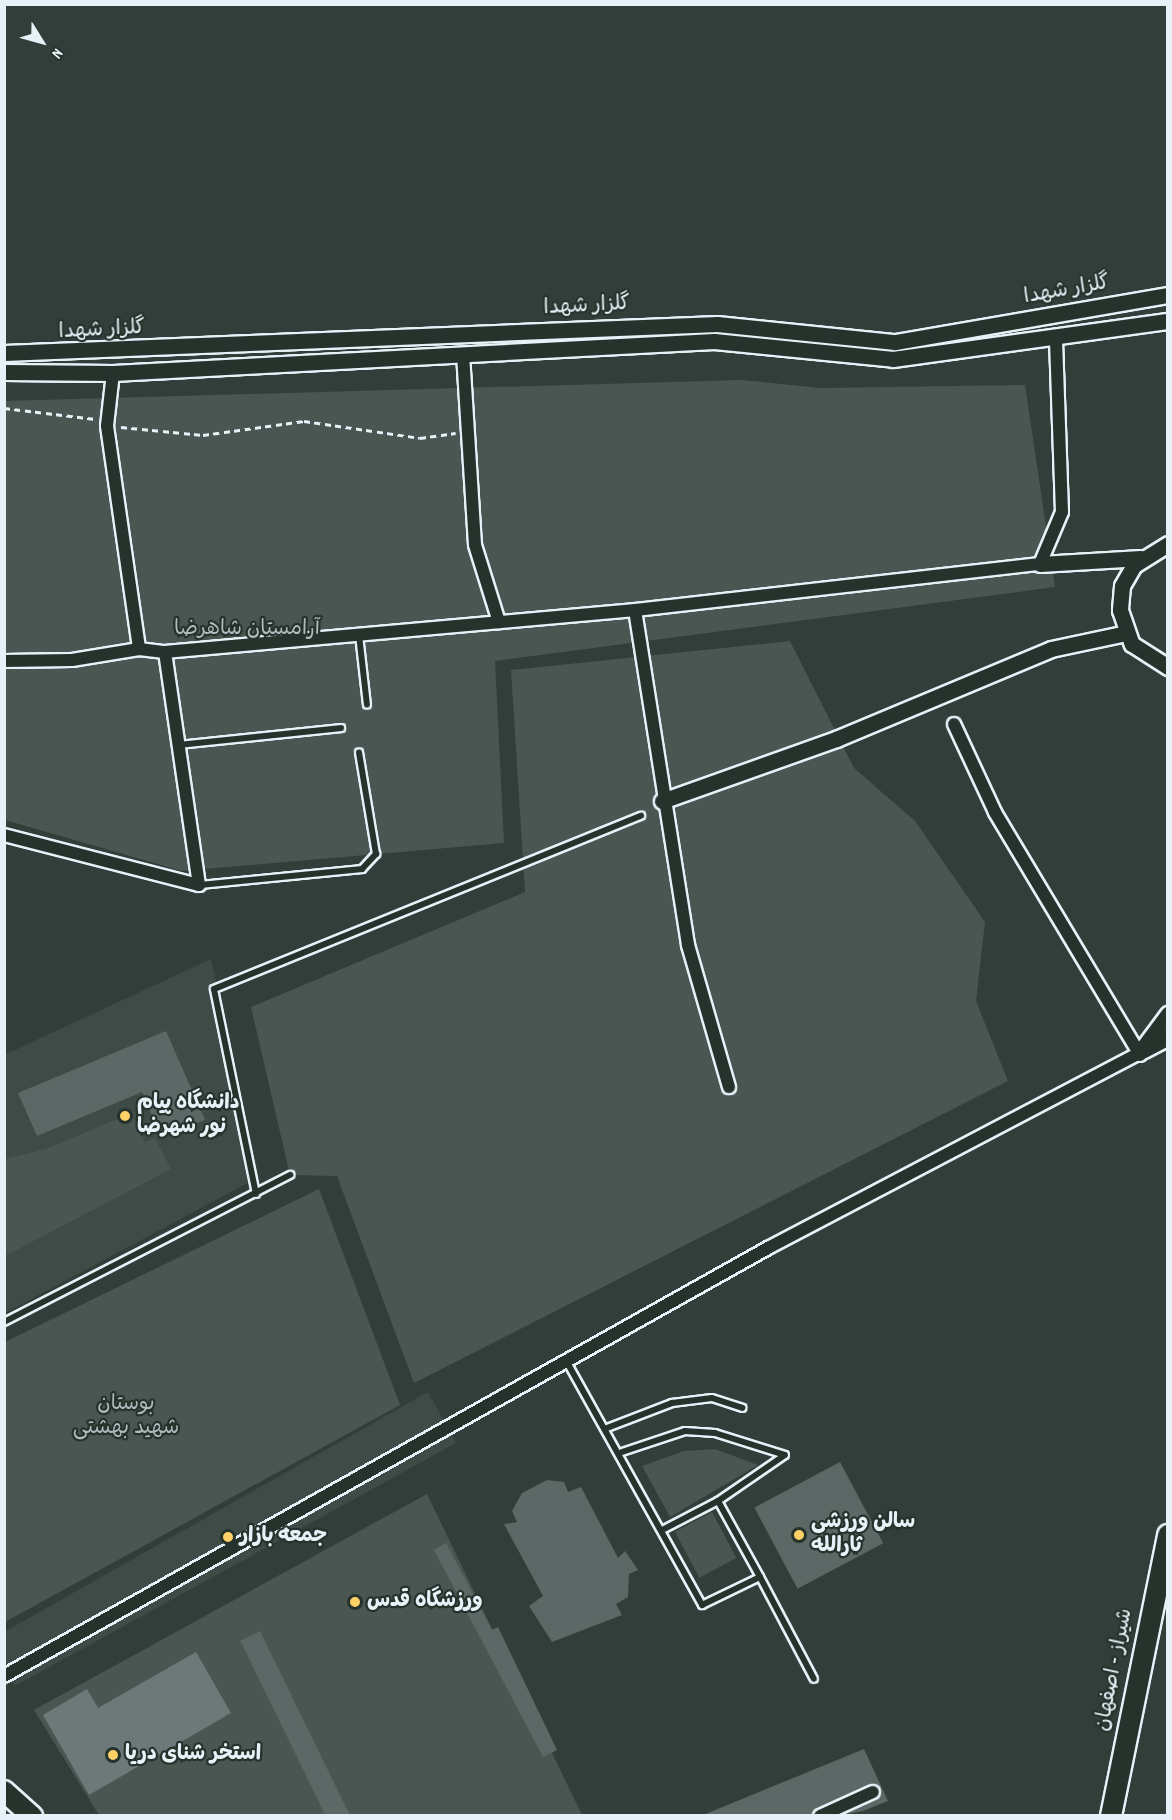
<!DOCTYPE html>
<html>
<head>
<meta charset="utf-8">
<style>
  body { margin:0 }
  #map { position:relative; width:1172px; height:1820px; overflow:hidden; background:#323e39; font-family:Dekko,"Playpen Sans Arabic",sans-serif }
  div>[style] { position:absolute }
  .built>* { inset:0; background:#3f4b46 }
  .green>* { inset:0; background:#495651; transform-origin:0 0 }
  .water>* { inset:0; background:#6d7978 }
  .building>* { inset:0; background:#5c6865; transform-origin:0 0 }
  .path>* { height:3px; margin-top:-1.5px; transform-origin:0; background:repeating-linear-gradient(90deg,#e8f1f8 0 6px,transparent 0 10.5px) }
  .roads { filter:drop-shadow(2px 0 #e8f1f8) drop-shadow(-2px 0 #e8f1f8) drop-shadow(0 2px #e8f1f8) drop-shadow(0 -2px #e8f1f8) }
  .service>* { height:6px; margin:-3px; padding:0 3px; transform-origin:3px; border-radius:3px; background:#26332d }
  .minor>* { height:12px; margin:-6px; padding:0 6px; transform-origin:6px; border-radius:6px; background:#26332d }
  .tertiary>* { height:15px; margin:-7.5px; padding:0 7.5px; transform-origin:7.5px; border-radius:7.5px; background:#26332d }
  .primary>* { height:20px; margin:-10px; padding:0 10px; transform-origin:10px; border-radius:10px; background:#26332d }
  .trunk>* { height:20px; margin:-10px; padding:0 10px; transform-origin:10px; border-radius:10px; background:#26332d }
  .dots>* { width:16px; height:16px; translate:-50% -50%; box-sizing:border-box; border:3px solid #26332d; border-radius:50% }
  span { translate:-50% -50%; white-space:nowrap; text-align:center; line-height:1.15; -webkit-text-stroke:4.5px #26332d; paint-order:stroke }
  .street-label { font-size:21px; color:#e8f1f8 }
  .park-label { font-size:21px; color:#b0bbbe }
  .poi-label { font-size:21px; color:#e8f1f8; font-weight:700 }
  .left { translate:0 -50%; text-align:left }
  .frame { position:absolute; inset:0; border:6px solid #e8f1f8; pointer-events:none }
  .north { position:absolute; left:12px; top:12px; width:60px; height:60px; -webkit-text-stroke:4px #26332d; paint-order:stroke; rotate:127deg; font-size:16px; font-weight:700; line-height:24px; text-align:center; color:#e8f1f8 }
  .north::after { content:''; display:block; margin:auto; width:21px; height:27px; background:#e8f1f8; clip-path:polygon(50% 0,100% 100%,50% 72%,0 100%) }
</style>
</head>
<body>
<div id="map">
  <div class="built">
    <i style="clip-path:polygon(211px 959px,259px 1177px,5px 1313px,4px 1055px)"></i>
    <i style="clip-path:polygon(428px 1392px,456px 1443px,15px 1686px,5px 1668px,4px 1632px)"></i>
  </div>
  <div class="green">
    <i style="clip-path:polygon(742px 380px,820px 388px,1025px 385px,1055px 587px,495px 661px,504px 843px,182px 871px,5px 820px,4px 401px)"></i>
    <i style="clip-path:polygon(790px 641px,854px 768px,915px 821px,985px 922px,976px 1001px,1008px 1081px,414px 1383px,337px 1176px,290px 1175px,251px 1007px,525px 892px,511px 670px)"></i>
    <i style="clip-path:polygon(131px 1113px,145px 1142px,155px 1138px,171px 1169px,5px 1256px,5px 1159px,46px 1149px)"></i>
    <i style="clip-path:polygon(319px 1189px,400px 1405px,5px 1622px,5px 1342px)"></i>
    <i style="clip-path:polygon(715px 1449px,758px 1465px,670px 1517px,642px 1466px,684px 1451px)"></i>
    <i style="clip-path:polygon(427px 1494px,582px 1815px,99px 1815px,34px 1710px)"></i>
    <i style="left:712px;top:1512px;width:52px;height:42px;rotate:62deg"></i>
  </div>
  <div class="water">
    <i style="clip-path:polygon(196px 1652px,231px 1713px,89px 1795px,43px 1715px,87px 1689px,98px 1708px)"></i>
  </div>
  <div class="building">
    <i style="clip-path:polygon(166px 1031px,205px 1120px,161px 1137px,142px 1092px,37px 1136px,18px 1093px)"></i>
    <i style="left:840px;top:1462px;width:92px;height:97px;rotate:62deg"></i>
    <i style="clip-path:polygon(547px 1480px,564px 1482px,568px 1492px,581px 1487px,618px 1558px,625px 1551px,638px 1570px,629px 1574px,628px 1597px,616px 1604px,622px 1615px,552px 1642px,529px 1606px,543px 1596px,504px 1524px,517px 1522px,512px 1511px,522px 1493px)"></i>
    <i style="clip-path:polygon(446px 1543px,492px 1630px,498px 1627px,557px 1750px,543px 1757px,434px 1550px)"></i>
    <i style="left:260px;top:1631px;width:205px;height:22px;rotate:64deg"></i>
    <i style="clip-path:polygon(864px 1749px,888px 1801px,863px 1811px,841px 1815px,879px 1797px,877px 1785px,817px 1808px,812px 1815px,703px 1815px)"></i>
  </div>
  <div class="path">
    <i style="left:4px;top:408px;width:92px;rotate:6.9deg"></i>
    <i style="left:121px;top:427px;width:82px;rotate:5.6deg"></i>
    <i style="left:203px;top:435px;width:102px;rotate:-7.9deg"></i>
    <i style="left:304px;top:421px;width:117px;rotate:8.3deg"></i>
    <i style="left:420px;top:438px;width:36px;rotate:-8deg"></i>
  </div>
  <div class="roads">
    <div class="service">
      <i style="left:359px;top:635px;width:70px;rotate:83.5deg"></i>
      <i style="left:179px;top:745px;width:163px;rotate:-6deg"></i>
      <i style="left:200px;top:885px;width:163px;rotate:-5.6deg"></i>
      <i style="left:362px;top:869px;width:21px;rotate:-47deg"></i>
      <i style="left:376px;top:854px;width:103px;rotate:-99.5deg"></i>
      <i style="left:256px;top:1194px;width:209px;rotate:-101.6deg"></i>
      <i style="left:214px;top:989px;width:461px;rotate:-22.1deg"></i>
      <i style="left:4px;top:1322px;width:322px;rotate:-27.2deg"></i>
      <i style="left:568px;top:1364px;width:276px;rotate:60.9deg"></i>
      <i style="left:702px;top:1605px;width:64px;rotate:-25.8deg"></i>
      <i style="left:760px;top:1577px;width:87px;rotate:-118.9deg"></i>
      <i style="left:718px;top:1501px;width:61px;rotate:152.6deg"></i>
      <i style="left:607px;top:1428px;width:70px;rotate:-21deg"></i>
      <i style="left:672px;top:1403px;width:40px;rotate:-7.1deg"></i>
      <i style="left:712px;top:1398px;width:32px;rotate:18deg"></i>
      <i style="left:622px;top:1452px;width:66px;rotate:-18.4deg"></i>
      <i style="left:685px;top:1431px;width:30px;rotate:4deg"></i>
      <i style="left:715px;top:1433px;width:73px;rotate:17.4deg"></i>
      <i style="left:718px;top:1501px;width:81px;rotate:-34.5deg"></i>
      <i style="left:760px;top:1577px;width:115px;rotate:62.1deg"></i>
    </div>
    <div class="minor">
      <i style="left:463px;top:354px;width:191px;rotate:86.4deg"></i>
      <i style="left:475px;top:545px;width:81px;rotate:72.7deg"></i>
      <i style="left:113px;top:373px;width:53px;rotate:96.5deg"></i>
      <i style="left:107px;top:426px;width:225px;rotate:81.8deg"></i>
      <i style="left:635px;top:610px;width:339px;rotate:81deg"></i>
      <i style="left:688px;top:945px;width:148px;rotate:73.9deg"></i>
      <i style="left:4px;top:661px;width:68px;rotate:-0.8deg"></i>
      <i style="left:72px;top:660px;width:68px;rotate:-9.3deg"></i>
      <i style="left:139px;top:649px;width:26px;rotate:7deg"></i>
      <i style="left:165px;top:652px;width:472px;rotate:-5.1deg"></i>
      <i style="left:635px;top:610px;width:408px;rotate:-6.5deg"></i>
      <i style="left:1040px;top:564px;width:56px;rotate:-67.1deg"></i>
      <i style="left:1062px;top:512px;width:173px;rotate:-92deg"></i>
      <i style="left:4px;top:835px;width:201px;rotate:14.4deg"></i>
      <i style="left:199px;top:885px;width:235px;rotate:-98.3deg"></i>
      <i style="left:4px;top:1676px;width:876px;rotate:-29.26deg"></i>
      <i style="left:768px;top:1248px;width:419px;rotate:-27.7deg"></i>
      <i style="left:1139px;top:1053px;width:281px;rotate:-120.9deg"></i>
      <i style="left:995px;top:812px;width:97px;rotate:-115deg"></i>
      <i style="left:820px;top:1816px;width:58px;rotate:-24.4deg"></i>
    </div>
    <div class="tertiary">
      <i style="left:4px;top:353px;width:714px;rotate:-2.33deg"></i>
      <i style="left:717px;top:324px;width:179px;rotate:5.8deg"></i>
      <i style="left:895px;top:342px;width:277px;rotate:-9.8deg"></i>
      <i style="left:4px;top:372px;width:109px;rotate:0.5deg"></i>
      <i style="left:113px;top:373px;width:602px;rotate:-3.05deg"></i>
      <i style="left:714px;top:341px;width:180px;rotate:5.7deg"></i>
      <i style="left:893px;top:359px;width:278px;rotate:-7.9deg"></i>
      <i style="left:1168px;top:544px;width:40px;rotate:148deg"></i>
      <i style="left:1134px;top:565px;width:24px;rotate:120deg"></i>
      <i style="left:1122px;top:586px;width:24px;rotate:95deg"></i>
      <i style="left:1120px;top:610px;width:36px;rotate:71deg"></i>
      <i style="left:1132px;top:644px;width:43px;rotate:32.6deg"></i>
      <i style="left:1040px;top:564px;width:101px;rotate:-3.4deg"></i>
      <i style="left:662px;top:801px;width:185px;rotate:-19.6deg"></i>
      <i style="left:836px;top:739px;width:233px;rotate:-22.7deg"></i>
      <i style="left:1051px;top:649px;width:77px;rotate:-12deg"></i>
      <i style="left:1144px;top:1050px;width:27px;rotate:-28deg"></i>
      <i style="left:1139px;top:1053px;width:49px;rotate:-53.4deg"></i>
    </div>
    <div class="primary">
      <i style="left:4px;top:1791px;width:38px;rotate:42deg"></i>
    </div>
    <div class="trunk">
      <i style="left:1111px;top:1816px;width:287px;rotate:-78.5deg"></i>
    </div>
  </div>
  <div class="dots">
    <i style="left:125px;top:1116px;background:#ffd166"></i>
    <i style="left:799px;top:1535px;background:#ffd166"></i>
    <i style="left:228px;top:1537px;background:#ffd166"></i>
    <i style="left:355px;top:1602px;background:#ffd166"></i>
    <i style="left:113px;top:1755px;background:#ffd166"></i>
  </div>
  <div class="street-label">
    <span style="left:1067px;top:291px;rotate:-10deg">گلزار شهدا</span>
    <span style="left:587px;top:307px;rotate:-3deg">گلزار شهدا</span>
    <span style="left:102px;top:331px;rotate:-3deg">گلزار شهدا</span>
    <span style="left:1115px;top:1670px;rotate:-79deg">شیراز - اصفهان</span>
  </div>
  <div class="park-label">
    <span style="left:247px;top:630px">آرامستان شاهرضا</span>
    <span style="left:126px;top:1417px">بوستان<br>شهید بهشتی</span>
  </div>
  <div class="poi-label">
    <span class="left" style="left:137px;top:1116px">دانشگاه پیام<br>نور شهرضا</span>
    <span class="left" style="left:811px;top:1535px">سالن ورزشی<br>ثارالله</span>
    <span class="left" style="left:240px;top:1537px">جمعه بازار</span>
    <span class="left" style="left:367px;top:1602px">ورزشگاه قدس</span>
    <span class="left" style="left:125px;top:1755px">استخر شنای دریا</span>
  </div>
  <div class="frame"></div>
  <div class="north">N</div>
</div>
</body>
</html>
